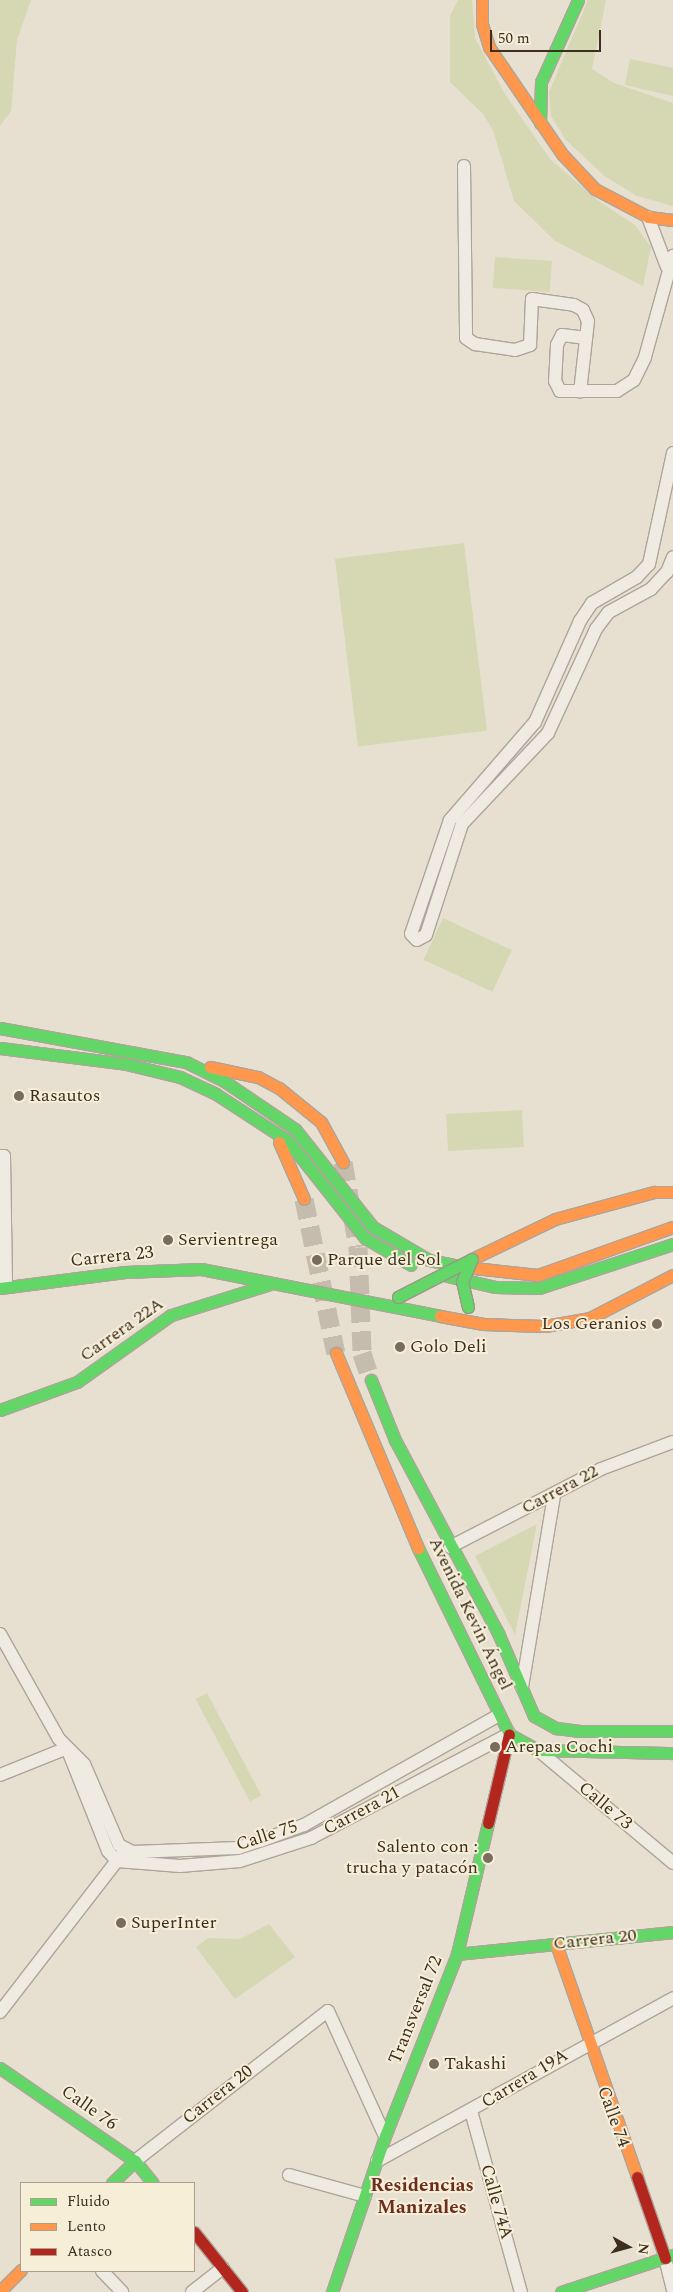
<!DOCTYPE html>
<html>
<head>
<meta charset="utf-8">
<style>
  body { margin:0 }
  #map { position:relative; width:673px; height:2292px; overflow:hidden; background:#e7e0d1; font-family:Spectral,serif }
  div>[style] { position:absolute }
  .green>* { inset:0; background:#d6d7b3; transform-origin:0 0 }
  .primary-tunnel>* { height:19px; margin-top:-9.5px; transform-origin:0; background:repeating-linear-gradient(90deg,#c5bcae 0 19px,transparent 0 28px) }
  .roads { filter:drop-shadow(1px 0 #ada599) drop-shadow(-1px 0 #ada599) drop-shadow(0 1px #ada599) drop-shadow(0 -1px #ada599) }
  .street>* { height:12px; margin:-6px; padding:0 6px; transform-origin:6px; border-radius:6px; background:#efebe3 }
  .fast>* { height:11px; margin:-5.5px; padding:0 5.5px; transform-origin:5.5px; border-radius:5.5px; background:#63d668 }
  .slow>* { height:11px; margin:-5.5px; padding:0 5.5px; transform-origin:5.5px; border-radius:5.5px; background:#ff974d }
  .jam>* { height:11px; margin:-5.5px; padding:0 5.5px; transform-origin:5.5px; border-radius:5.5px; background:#b3261e }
  .bridges { filter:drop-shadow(1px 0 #9c958a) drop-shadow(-1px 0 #9c958a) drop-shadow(0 1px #9c958a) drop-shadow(0 -1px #9c958a) }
  .fast-bridge>* { height:11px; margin:-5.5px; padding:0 5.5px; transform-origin:5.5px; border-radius:5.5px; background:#63d668 }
  .dots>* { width:14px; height:14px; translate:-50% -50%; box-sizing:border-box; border:2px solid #f7eed8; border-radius:50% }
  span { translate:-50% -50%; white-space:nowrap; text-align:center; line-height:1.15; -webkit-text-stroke:4px #f7eed8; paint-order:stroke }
  .poi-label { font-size:18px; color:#3d2e20 }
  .left { translate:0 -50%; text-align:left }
  .right { translate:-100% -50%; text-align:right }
  .street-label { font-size:18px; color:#3d2e20 }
  .neighbourhood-label { font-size:19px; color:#6b2e1e; font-weight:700 }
  .legend { position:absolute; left:20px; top:2182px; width:175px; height:90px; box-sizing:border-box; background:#f7eed8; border:1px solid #ada18e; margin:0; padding:6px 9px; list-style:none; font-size:15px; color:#3d2e20 }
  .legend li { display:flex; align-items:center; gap:10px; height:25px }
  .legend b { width:25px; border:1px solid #ada18e }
  .north { position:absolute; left:603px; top:2222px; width:50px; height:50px; -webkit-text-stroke:4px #f7eed8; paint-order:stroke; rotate:97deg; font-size:14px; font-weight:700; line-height:20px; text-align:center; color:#3d2e20 }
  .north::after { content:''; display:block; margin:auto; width:18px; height:22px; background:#3d2e20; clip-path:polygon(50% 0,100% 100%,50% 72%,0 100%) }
  .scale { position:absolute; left:490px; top:30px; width:111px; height:22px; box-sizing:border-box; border:2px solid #3d2e20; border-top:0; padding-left:6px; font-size:15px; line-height:18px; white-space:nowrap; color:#3d2e20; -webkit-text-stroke:4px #f7eed8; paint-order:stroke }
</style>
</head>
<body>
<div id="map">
  <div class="green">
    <i style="clip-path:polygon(0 0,31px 0,17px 40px,11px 111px,0 126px)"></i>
    <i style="clip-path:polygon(458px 0,472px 0,475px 38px,505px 94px,550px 159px,600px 202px,635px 225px,651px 247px,643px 286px,555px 241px,514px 201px,493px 130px,483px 114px,450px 82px,450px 16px)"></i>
    <i style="clip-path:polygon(588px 0,606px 0,592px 69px,614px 83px,673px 103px,673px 206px,637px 196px,603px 175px,566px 140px,551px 116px,549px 92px)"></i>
    <i style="clip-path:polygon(630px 59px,673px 68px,673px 96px,625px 85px)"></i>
    <i style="left:495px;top:257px;width:57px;height:31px;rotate:4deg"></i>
    <i style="left:464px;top:543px;width:189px;height:130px;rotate:83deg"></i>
    <i style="left:443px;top:918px;width:76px;height:46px;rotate:25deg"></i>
    <i style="left:522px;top:1110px;width:37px;height:76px;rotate:87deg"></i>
    <i style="clip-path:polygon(537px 1524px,515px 1635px,475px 1556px)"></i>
    <i style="left:207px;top:1693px;width:116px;height:13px;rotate:62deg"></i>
    <i style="clip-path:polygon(269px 1924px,295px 1957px,235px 1999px,196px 1947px,208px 1938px,240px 1939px)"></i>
  </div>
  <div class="primary-tunnel">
    <i style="left:343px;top:1162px;width:86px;rotate:80deg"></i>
    <i style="left:358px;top:1247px;width:106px;rotate:87.8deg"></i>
    <i style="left:362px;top:1353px;width:28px;rotate:72deg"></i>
    <i style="left:304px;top:1199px;width:157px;rotate:78.3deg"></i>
  </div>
  <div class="roads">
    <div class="street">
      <i style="left:464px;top:166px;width:172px;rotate:89.3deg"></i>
      <i style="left:466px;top:338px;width:11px;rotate:34deg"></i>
      <i style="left:475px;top:344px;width:40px;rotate:8.5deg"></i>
      <i style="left:515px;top:350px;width:16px;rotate:-18deg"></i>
      <i style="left:530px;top:345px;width:46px;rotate:-87.5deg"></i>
      <i style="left:532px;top:299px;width:42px;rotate:8.1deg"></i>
      <i style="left:574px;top:305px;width:10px;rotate:29deg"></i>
      <i style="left:583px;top:310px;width:12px;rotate:66deg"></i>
      <i style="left:588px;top:321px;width:71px;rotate:96.4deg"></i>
      <i style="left:648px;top:217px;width:53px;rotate:69.2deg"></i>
      <i style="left:586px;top:338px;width:24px;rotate:-173deg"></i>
      <i style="left:562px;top:335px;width:11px;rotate:117deg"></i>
      <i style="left:557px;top:345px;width:36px;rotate:93deg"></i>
      <i style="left:555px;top:381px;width:11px;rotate:63deg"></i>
      <i style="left:560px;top:391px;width:57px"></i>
      <i style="left:617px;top:391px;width:20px;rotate:-33deg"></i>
      <i style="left:634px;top:380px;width:25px;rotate:-64deg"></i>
      <i style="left:645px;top:357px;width:105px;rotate:-74.5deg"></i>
      <i style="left:673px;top:453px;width:114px;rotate:102.2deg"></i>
      <i style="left:649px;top:564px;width:18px;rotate:133deg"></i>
      <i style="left:637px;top:577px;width:52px;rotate:150deg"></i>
      <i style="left:592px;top:603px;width:22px;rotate:124deg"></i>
      <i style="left:580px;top:621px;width:111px;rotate:114deg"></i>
      <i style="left:535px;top:722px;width:130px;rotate:130.9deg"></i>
      <i style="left:450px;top:820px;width:120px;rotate:108.9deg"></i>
      <i style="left:411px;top:934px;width:8px;rotate:45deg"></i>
      <i style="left:417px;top:940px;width:10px;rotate:-29deg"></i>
      <i style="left:426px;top:935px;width:117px;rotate:-72deg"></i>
      <i style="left:462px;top:824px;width:125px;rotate:-46.6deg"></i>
      <i style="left:548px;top:733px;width:115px;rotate:-65.2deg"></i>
      <i style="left:596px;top:629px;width:21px;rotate:-53deg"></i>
      <i style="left:609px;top:612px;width:48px;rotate:-28.7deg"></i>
      <i style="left:651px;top:589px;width:23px;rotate:-47deg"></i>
      <i style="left:667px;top:572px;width:16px;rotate:-68deg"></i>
      <i style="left:0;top:1156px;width:4px"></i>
      <i style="left:4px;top:1156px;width:131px;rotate:89.1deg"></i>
      <i style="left:450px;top:1547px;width:170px;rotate:-27.3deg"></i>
      <i style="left:601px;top:1469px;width:77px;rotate:-20.6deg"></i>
      <i style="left:0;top:1634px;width:120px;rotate:60.7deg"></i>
      <i style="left:59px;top:1739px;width:35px;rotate:45deg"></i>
      <i style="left:84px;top:1764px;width:88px;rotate:66.6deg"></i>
      <i style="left:119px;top:1845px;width:16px;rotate:27deg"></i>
      <i style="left:133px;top:1852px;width:105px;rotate:-2.2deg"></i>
      <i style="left:238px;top:1848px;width:23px;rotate:-18deg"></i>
      <i style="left:260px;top:1841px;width:47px;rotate:-20deg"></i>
      <i style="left:304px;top:1825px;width:224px;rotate:-29.4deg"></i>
      <i style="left:522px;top:1687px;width:195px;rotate:-80.5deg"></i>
      <i style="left:67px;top:1748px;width:111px;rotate:68.3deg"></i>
      <i style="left:108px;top:1851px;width:13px;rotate:48deg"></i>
      <i style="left:117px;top:1861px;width:63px;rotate:4.5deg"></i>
      <i style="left:180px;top:1866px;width:60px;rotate:-4.8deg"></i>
      <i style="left:240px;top:1861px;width:75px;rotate:-17.9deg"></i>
      <i style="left:311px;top:1838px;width:224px;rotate:-27.7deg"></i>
      <i style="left:538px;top:1750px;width:176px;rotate:39.9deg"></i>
      <i style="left:0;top:1775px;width:72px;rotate:-21.9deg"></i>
      <i style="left:0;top:2012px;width:200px;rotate:-52.3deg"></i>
      <i style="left:471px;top:2111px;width:188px;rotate:74.6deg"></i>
      <i style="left:135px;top:2161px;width:244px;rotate:-37.9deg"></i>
      <i style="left:328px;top:2011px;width:137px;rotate:65.5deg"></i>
      <i style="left:377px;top:2161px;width:338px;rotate:-28.8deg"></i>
      <i style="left:289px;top:2175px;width:79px;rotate:15.4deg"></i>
      <i style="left:665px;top:2258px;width:32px;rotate:76deg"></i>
      <i style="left:102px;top:2271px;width:29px;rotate:46deg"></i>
      <i style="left:192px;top:2292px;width:39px;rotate:-38deg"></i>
    </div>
    <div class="fast">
      <i style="left:540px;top:123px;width:41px;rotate:-88.6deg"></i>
      <i style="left:541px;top:82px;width:90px;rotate:-65.7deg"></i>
      <i style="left:0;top:1028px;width:189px;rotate:10.4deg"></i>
      <i style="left:186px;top:1062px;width:42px;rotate:26.6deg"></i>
      <i style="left:224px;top:1081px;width:86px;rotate:34.1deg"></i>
      <i style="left:295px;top:1129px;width:125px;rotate:51.5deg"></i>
      <i style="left:373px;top:1227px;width:65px;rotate:30.5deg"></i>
      <i style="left:429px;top:1260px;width:37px;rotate:11deg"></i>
      <i style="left:0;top:1048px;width:127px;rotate:7.2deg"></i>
      <i style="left:126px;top:1064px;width:56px;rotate:13.5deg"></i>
      <i style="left:180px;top:1077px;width:40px;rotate:25deg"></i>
      <i style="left:216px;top:1094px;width:86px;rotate:33.1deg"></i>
      <i style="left:288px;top:1141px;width:124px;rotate:51.6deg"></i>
      <i style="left:365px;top:1238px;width:53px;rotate:30.4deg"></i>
      <i style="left:447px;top:1276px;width:49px;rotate:12.9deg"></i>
      <i style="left:495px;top:1287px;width:44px;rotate:1.3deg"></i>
      <i style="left:539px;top:1288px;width:141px;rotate:-18.2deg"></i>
      <i style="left:0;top:1288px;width:126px;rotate:-7.3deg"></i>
      <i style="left:125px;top:1272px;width:76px;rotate:-2.3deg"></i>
      <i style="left:201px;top:1269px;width:244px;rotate:11.1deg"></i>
      <i style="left:371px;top:1380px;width:65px;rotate:68.2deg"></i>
      <i style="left:395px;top:1440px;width:219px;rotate:61.9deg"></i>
      <i style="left:498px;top:1633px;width:90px;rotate:66.6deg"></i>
      <i style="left:534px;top:1716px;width:25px;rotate:29deg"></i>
      <i style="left:556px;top:1728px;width:24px;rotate:7deg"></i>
      <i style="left:580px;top:1731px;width:93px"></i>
      <i style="left:0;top:1410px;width:82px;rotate:-20deg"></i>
      <i style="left:77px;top:1382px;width:115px;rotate:-35.5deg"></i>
      <i style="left:171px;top:1315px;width:101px;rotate:-17.4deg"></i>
      <i style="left:418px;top:1548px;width:207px;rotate:63.9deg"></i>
      <i style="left:509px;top:1734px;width:33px;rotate:29deg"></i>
      <i style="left:538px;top:1750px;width:135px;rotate:1.3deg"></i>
      <i style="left:457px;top:1954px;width:217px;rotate:-5.8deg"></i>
      <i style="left:0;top:2068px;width:164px;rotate:34.6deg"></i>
      <i style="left:135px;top:2161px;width:28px;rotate:51deg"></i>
      <i style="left:112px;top:2183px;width:32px;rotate:-44deg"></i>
      <i style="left:332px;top:2292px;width:165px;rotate:-71.2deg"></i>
      <i style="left:385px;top:2136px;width:196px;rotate:-68.4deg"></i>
      <i style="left:457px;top:1954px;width:135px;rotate:-76.7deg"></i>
      <i style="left:561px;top:2292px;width:118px;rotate:-18.3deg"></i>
    </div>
    <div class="slow">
      <i style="left:482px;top:0;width:24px;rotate:90deg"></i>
      <i style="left:482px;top:24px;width:24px;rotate:73deg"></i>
      <i style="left:489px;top:47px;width:130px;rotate:55.7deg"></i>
      <i style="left:562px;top:154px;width:48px;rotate:46.7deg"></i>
      <i style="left:595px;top:189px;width:60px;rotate:27.8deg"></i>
      <i style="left:648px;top:217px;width:25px;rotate:7deg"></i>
      <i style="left:210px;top:1067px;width:49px;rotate:11.8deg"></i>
      <i style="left:258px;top:1077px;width:24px;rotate:28deg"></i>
      <i style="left:279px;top:1088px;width:54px;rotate:39deg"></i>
      <i style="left:321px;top:1122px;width:46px;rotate:61.2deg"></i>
      <i style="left:279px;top:1142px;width:62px;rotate:66.3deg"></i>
      <i style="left:472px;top:1259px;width:92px;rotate:-25.7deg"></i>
      <i style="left:555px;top:1219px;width:103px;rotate:-15.3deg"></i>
      <i style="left:654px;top:1192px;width:19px"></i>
      <i style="left:465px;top:1267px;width:73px;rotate:6.3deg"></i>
      <i style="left:538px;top:1275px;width:143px;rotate:-19.6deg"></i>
      <i style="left:440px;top:1316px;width:44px;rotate:10.5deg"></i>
      <i style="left:483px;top:1324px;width:62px;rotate:1.8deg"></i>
      <i style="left:545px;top:1326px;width:46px;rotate:-10.1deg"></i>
      <i style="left:590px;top:1318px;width:93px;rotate:-27.4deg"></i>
      <i style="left:336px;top:1353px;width:212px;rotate:67.2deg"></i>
      <i style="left:556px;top:1944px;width:247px;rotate:70.8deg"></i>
      <i style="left:0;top:2291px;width:30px;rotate:-45deg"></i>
    </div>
    <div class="jam">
      <i style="left:488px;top:1823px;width:91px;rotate:-76.7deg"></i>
      <i style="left:637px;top:2177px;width:86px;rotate:70.9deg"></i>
      <i style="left:194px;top:2232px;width:77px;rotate:51.3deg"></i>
    </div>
  </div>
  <div class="bridges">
    <div class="fast-bridge">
      <i style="left:398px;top:1297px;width:83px;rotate:-27.2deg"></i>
      <i style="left:468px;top:1307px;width:26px;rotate:-103deg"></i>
      <i style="left:462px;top:1282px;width:25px;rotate:-67deg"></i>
    </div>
  </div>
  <div class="dots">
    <i style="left:19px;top:1096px;background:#786c5e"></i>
    <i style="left:168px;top:1240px;background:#786c5e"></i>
    <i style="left:317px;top:1260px;background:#786c5e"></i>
    <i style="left:657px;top:1324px;background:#786c5e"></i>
    <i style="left:400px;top:1347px;background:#786c5e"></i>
    <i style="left:495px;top:1747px;background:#786c5e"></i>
    <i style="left:488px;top:1858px;background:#786c5e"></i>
    <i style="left:121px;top:1923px;background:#786c5e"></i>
    <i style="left:434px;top:2064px;background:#786c5e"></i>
  </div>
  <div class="poi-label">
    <span class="left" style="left:29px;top:1096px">Rasautos</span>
    <span class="left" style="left:178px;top:1240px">Servientrega</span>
    <span class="left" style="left:327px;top:1260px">Parque del Sol</span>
    <span class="right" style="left:647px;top:1324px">Los Geranios</span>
    <span class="left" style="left:410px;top:1347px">Golo Deli</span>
    <span class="left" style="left:505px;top:1747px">Arepas Cochi</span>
    <span class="right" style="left:478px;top:1858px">Salento con :<br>trucha y patacón</span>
    <span class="left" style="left:131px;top:1923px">SuperInter</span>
    <span class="left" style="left:444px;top:2064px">Takashi</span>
  </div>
  <div class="street-label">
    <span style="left:112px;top:1257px;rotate:-6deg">Carrera 23</span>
    <span style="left:122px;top:1330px;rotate:-35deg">Carrera 22A</span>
    <span style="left:560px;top:1490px;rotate:-28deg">Carrera 22</span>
    <span style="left:470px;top:1614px;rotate:64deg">Avenida Kevin Ángel</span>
    <span style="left:605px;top:1806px;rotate:40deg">Calle 73</span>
    <span style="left:362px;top:1811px;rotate:-28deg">Carrera 21</span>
    <span style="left:267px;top:1836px;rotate:-18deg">Calle 75</span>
    <span style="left:595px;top:1940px;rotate:-6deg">Carrera 20</span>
    <span style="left:416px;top:2010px;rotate:-68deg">Transversal 72</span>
    <span style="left:525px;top:2079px;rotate:-31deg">Carrera 19A</span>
    <span style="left:218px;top:2095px;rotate:-38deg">Carrera 20</span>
    <span style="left:89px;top:2108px;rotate:35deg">Calle 76</span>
    <span style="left:613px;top:2117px;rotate:70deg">Calle 74</span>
    <span style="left:496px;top:2202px;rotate:74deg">Calle 74A</span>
  </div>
  <div class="neighbourhood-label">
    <span style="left:422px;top:2197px">Residencias<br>Manizales</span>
  </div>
  <ul class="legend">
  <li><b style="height:6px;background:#63d668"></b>Fluido</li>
  <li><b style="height:6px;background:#ff974d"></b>Lento</li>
  <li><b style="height:6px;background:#b3261e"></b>Atasco</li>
  </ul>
  <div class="north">N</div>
  <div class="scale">50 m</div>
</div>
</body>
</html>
